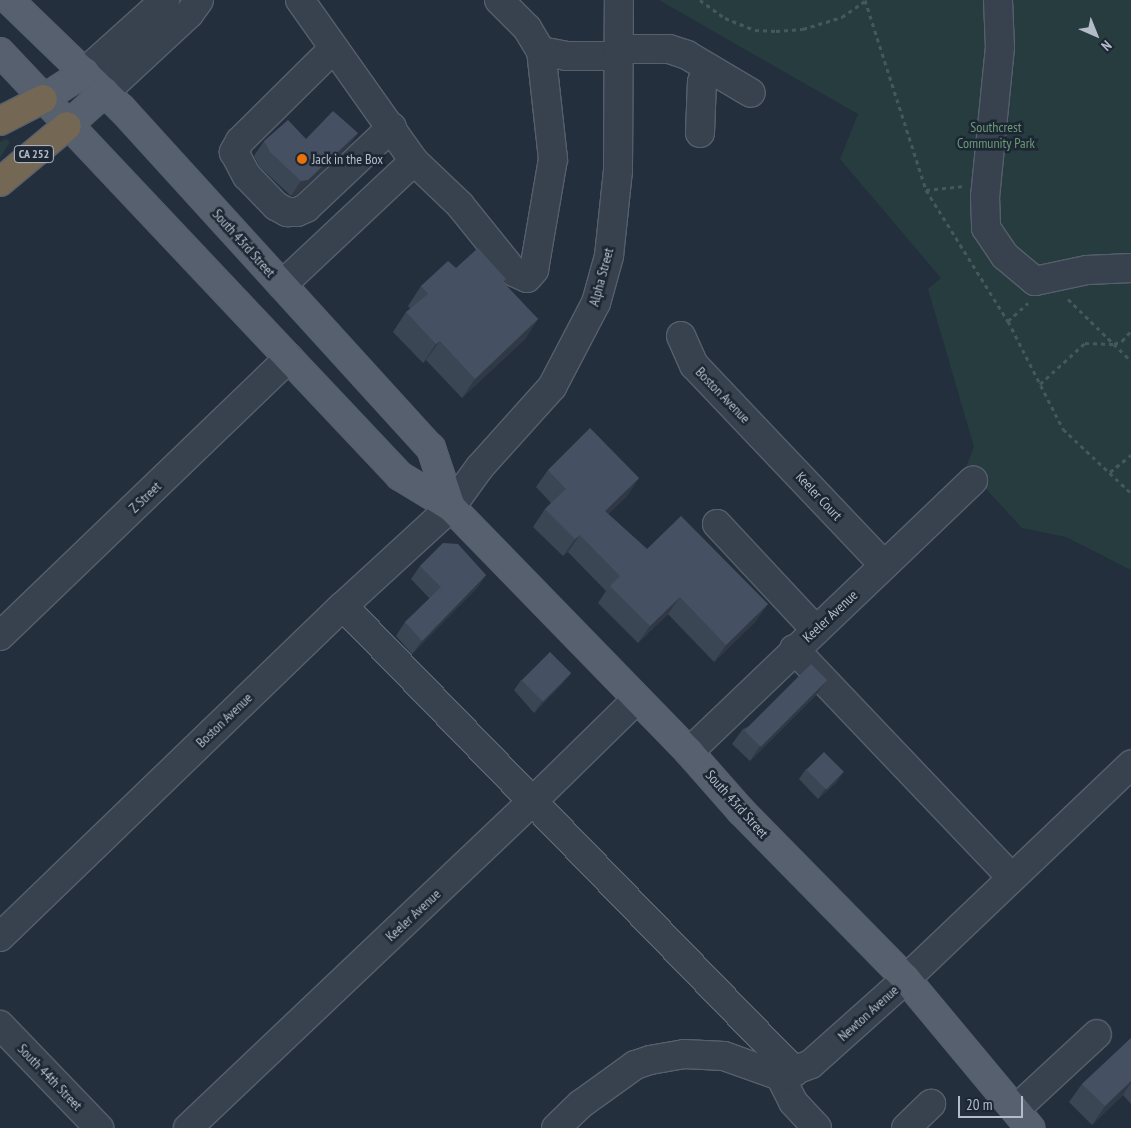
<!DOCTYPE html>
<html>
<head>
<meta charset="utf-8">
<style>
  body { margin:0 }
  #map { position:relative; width:1131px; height:1128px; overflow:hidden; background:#242f3e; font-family:"PT Sans Narrow",sans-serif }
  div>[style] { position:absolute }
  .green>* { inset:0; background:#263c3f }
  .path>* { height:3px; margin-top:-1.5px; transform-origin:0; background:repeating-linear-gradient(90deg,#44595c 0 4px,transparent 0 8px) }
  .roads { filter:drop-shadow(1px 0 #565f6c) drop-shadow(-1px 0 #565f6c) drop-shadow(0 1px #565f6c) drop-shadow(0 -1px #565f6c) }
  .minor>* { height:28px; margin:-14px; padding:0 14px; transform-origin:14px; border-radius:14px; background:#38414e }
  .major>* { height:28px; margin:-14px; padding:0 14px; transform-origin:14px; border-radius:14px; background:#56606e }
  .highway>* { height:28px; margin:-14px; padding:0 14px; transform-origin:14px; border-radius:14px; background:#746855 }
  .wall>* { inset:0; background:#3b4654 }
  .shaded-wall>* { inset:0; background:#303945 }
  .building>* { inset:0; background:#455162; transform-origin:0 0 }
  .dots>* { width:14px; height:14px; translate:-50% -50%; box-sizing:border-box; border:2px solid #1d2633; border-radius:50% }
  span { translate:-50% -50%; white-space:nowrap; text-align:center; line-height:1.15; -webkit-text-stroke:5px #1d2633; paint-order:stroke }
  .shield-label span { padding:1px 4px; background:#1d2633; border:1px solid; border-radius:4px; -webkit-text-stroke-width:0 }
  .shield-label { font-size:12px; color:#b4bcc9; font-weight:700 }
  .park-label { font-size:14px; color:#6b9a76 }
  .poi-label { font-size:14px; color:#b4bcc9 }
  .left { translate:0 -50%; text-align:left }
  .street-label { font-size:14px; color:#b4bcc9 }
  .north { position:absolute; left:1071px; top:10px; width:50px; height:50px; -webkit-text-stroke:4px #1d2633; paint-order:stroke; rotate:136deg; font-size:14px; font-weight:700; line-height:20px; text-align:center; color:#b4bcc9 }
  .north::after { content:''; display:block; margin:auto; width:18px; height:22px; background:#b4bcc9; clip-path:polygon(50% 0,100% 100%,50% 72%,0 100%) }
  .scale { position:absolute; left:958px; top:1096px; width:65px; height:22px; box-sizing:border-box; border:2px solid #b4bcc9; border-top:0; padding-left:6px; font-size:15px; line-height:18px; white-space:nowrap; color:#b4bcc9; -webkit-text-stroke:4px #1d2633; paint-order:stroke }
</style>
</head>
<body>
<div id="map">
  <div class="green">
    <i style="clip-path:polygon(659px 0,1131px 0,1131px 570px,1066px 537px,1022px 528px,966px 467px,974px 447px,928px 289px,941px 278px,840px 159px,858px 114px)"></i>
    <i style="clip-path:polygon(6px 139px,10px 142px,0 158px,0 142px)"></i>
  </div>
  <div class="path">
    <i style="left:700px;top:0;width:31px;rotate:36deg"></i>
    <i style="left:725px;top:18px;width:32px;rotate:22deg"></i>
    <i style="left:755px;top:30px;width:21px;rotate:3deg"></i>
    <i style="left:776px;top:31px;width:27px;rotate:-4deg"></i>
    <i style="left:803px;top:29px;width:41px;rotate:-17.1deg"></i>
    <i style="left:842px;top:17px;width:28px;rotate:-35deg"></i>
    <i style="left:865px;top:0;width:200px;rotate:72.2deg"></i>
    <i style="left:926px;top:190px;width:155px;rotate:58deg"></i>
    <i style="left:1008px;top:321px;width:121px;rotate:63deg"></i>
    <i style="left:1063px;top:429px;width:93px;rotate:43.3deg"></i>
    <i style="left:926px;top:190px;width:37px;rotate:-6deg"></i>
    <i style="left:1068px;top:299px;width:88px;rotate:44.5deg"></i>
    <i style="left:1008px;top:321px;width:27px;rotate:-42deg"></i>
    <i style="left:1040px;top:384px;width:61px;rotate:-42.3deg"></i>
    <i style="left:1085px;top:343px;width:29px;rotate:2deg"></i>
    <i style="left:1114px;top:344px;width:9px;rotate:-21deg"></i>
    <i style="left:1122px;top:341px;width:13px;rotate:-48deg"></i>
    <i style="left:1110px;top:472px;width:27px;rotate:-39deg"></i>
  </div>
  <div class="roads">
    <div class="minor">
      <i style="left:300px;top:0;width:197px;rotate:54.7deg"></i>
      <i style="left:499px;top:0;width:40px;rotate:45deg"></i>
      <i style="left:527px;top:28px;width:27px;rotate:59deg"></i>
      <i style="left:541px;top:51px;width:25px;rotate:11deg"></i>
      <i style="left:566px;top:56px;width:52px"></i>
      <i style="left:998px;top:0;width:47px;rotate:87.6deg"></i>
      <i style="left:1000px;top:47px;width:150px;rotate:95.7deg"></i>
      <i style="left:985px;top:196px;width:32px;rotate:88deg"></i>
      <i style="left:986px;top:228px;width:34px;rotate:56deg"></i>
      <i style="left:1005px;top:256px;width:39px;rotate:40deg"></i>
      <i style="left:1035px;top:281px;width:53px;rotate:-11.9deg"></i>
      <i style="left:1087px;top:270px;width:44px;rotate:-2.6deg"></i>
      <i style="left:333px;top:49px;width:131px;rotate:135.3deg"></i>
      <i style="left:240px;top:141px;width:13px;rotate:119deg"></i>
      <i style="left:234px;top:152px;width:27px;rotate:62deg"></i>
      <i style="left:247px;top:176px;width:42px;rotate:46deg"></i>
      <i style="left:276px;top:206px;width:13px;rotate:29deg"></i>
      <i style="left:287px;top:212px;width:10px"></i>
      <i style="left:297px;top:212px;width:10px;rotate:-24deg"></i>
      <i style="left:306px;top:208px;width:118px;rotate:-43.3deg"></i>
      <i style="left:618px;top:49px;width:51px"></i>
      <i style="left:669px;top:49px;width:19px;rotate:18deg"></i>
      <i style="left:687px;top:55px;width:74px;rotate:30.7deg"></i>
      <i style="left:85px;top:72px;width:108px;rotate:-42deg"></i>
      <i style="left:105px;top:92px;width:115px;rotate:-42.9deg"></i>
      <i style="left:189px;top:14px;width:17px;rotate:-54deg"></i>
      <i style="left:700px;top:133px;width:51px;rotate:-87.8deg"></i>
      <i style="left:702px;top:82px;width:15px;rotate:-67deg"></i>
      <i style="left:282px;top:285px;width:181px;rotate:-43.2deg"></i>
      <i style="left:414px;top:161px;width:64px;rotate:43.7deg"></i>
      <i style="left:460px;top:205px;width:86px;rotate:51.1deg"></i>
      <i style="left:514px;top:272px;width:14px;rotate:25deg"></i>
      <i style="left:527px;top:278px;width:11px;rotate:-49deg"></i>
      <i style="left:534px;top:270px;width:113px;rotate:-80.3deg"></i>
      <i style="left:553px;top:159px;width:109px;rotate:-96.3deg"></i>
      <i style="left:681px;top:336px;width:32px;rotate:66deg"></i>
      <i style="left:694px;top:365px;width:276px;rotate:46.5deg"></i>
      <i style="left:717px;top:524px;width:145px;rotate:47deg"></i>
      <i style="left:343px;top:606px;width:649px;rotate:45.87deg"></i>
      <i style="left:0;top:636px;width:401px;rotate:-43.9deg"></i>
      <i style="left:794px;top:649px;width:315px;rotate:46.4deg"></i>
      <i style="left:689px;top:752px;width:393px;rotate:-43.7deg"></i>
      <i style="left:0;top:937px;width:477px;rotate:-44deg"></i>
      <i style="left:343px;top:606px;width:147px;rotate:-42.5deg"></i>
      <i style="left:451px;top:507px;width:49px;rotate:-54.1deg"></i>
      <i style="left:480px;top:467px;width:108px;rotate:-48deg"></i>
      <i style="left:552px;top:387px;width:95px;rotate:-62.4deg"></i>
      <i style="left:596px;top:303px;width:49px;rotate:-74.5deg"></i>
      <i style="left:609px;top:256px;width:85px;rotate:-84deg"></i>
      <i style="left:618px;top:171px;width:171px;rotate:-89.7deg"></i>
      <i style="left:0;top:1025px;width:143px;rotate:46.1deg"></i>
      <i style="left:780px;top:1076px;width:29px;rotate:63deg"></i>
      <i style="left:793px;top:1102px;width:35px;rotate:47deg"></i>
      <i style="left:1016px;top:1109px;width:110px;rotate:-42.8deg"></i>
      <i style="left:188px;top:1128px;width:473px;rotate:-43.5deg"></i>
      <i style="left:531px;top:803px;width:147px;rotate:-44.4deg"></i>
      <i style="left:556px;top:1128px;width:35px;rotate:-44deg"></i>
      <i style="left:581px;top:1104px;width:67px;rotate:-35.8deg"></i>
      <i style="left:635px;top:1065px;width:16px;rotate:-18deg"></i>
      <i style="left:650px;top:1060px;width:35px;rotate:-10deg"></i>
      <i style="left:684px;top:1054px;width:40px;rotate:2.9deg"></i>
      <i style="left:724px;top:1056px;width:59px;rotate:19.7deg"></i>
      <i style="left:780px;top:1076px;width:33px;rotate:-21deg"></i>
      <i style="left:811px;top:1064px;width:127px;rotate:-41.8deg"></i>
      <i style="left:906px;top:979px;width:311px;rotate:-43.6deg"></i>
      <i style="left:906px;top:1128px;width:35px;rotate:-44deg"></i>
    </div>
    <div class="major">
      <i style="left:9px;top:0;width:157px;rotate:44deg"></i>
      <i style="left:122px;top:109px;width:459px;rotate:47.7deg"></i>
      <i style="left:431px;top:448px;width:62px;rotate:71.3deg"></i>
      <i style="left:0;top:52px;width:583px;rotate:46.67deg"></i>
      <i style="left:400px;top:476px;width:60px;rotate:31.3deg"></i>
      <i style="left:451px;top:507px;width:342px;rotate:45.8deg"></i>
      <i style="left:689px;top:752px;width:79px;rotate:48.6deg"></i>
      <i style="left:741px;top:811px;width:235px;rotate:45.5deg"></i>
      <i style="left:906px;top:979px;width:194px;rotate:50.2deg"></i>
      <i style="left:43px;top:99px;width:50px;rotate:-32.7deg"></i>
      <i style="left:67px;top:126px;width:51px;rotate:-41.8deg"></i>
    </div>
    <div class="highway">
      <i style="left:0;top:121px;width:48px;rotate:-27.1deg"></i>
      <i style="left:0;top:182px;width:87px;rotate:-39.9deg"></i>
    </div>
  </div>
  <div class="wall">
    <i style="clip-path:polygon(358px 133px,347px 148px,297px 195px,291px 196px,260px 167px,254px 156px,264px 141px,306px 139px)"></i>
    <i style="clip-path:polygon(456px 268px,503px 282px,538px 319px,525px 339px,462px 398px,426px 360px,423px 363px,393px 332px,406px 312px,411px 309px,408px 306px,421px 286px)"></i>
    <i style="clip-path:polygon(548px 470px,639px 478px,627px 496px,608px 514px,647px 549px,768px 604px,755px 622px,714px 662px,668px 614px,638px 643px,598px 603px,606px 591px,568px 552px,563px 556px,533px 527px,545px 509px,551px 503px,536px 487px)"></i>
    <i style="clip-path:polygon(420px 566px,486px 575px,477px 588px,412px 654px,396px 636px,405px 622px,430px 599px,411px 579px)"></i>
    <i style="clip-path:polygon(521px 680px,563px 683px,534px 713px,514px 690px)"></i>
    <i style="clip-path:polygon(816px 695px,750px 761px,732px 744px,743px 729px)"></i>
    <i style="clip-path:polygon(806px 769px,837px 782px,818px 799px,799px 779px)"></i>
    <i style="clip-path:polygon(1131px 1038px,1131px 1104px,1123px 1095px,1092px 1125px,1069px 1102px,1082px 1084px)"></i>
  </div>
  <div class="shaded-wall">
    <i style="clip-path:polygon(358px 133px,347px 148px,297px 195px,291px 196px,301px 181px)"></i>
    <i style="clip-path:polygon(538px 319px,525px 339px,462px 398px,475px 379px)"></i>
    <i style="clip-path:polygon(440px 341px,426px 360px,423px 363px,436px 344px)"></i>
    <i style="clip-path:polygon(639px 478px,627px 496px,593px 528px,605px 511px)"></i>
    <i style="clip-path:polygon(580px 535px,568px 552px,563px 556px,575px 539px)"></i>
    <i style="clip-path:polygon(486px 575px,477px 588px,412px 654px,422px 641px)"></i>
    <i style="clip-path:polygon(680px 597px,668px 614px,638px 643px,650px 626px)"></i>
    <i style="clip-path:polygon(768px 604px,755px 622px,714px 662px,726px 645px)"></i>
    <i style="clip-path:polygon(571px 673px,563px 683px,534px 713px,541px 703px)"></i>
    <i style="clip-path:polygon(827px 680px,816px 695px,750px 761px,760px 746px)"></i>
    <i style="clip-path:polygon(844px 772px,837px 782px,818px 799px,825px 789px)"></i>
    <i style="clip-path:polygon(1131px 1081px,1131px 1083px,1123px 1095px,1092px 1125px,1105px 1106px)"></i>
  </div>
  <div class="building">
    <i style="clip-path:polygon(333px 111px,358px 133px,308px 180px,301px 181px,270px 152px,264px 141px,288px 120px,306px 139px)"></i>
    <i style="clip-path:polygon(478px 248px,506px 279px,503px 282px,538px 319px,475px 379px,440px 341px,436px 344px,406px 312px,428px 294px,421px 286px,448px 261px,456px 268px)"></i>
    <i style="clip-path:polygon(590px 428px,639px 478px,605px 511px,647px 549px,681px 516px,768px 604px,726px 645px,680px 597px,650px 626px,610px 586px,620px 576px,580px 535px,575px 539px,545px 509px,566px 489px,548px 470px)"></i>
    <i style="clip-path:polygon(443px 543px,458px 544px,486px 575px,422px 641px,405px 622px,441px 587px,420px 566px)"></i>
    <i style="left:550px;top:652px;width:30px;height:40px;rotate:45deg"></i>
    <i style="left:811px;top:664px;width:23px;height:94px;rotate:45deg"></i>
    <i style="left:824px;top:752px;width:28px;height:25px;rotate:45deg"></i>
    <i style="clip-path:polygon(1131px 1038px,1131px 1081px,1105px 1106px,1082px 1084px)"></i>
  </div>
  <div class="dots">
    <i style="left:302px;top:159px;background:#e8710a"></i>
  </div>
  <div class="shield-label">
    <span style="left:34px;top:154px">CA 252</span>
  </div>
  <div class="park-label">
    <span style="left:996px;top:135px">Southcrest<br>Community Park</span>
  </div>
  <div class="poi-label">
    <span class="left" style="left:312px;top:159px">Jack in the Box</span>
  </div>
  <div class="street-label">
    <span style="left:244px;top:243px;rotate:48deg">South 43rd Street</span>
    <span style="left:601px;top:277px;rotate:-75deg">Alpha Street</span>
    <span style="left:723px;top:395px;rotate:46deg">Boston Avenue</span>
    <span style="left:819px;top:496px;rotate:47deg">Keeler Court</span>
    <span style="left:145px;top:497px;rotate:-44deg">Z Street</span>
    <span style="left:830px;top:616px;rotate:-43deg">Keeler Avenue</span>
    <span style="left:224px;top:720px;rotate:-44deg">Boston Avenue</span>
    <span style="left:737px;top:804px;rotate:48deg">South 43rd Street</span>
    <span style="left:413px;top:915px;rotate:-43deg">Keeler Avenue</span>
    <span style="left:868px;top:1013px;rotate:-42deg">Newton Avenue</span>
    <span style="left:50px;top:1077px;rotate:46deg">South 44th Street</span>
  </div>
  <div class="north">N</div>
  <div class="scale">20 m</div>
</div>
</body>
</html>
